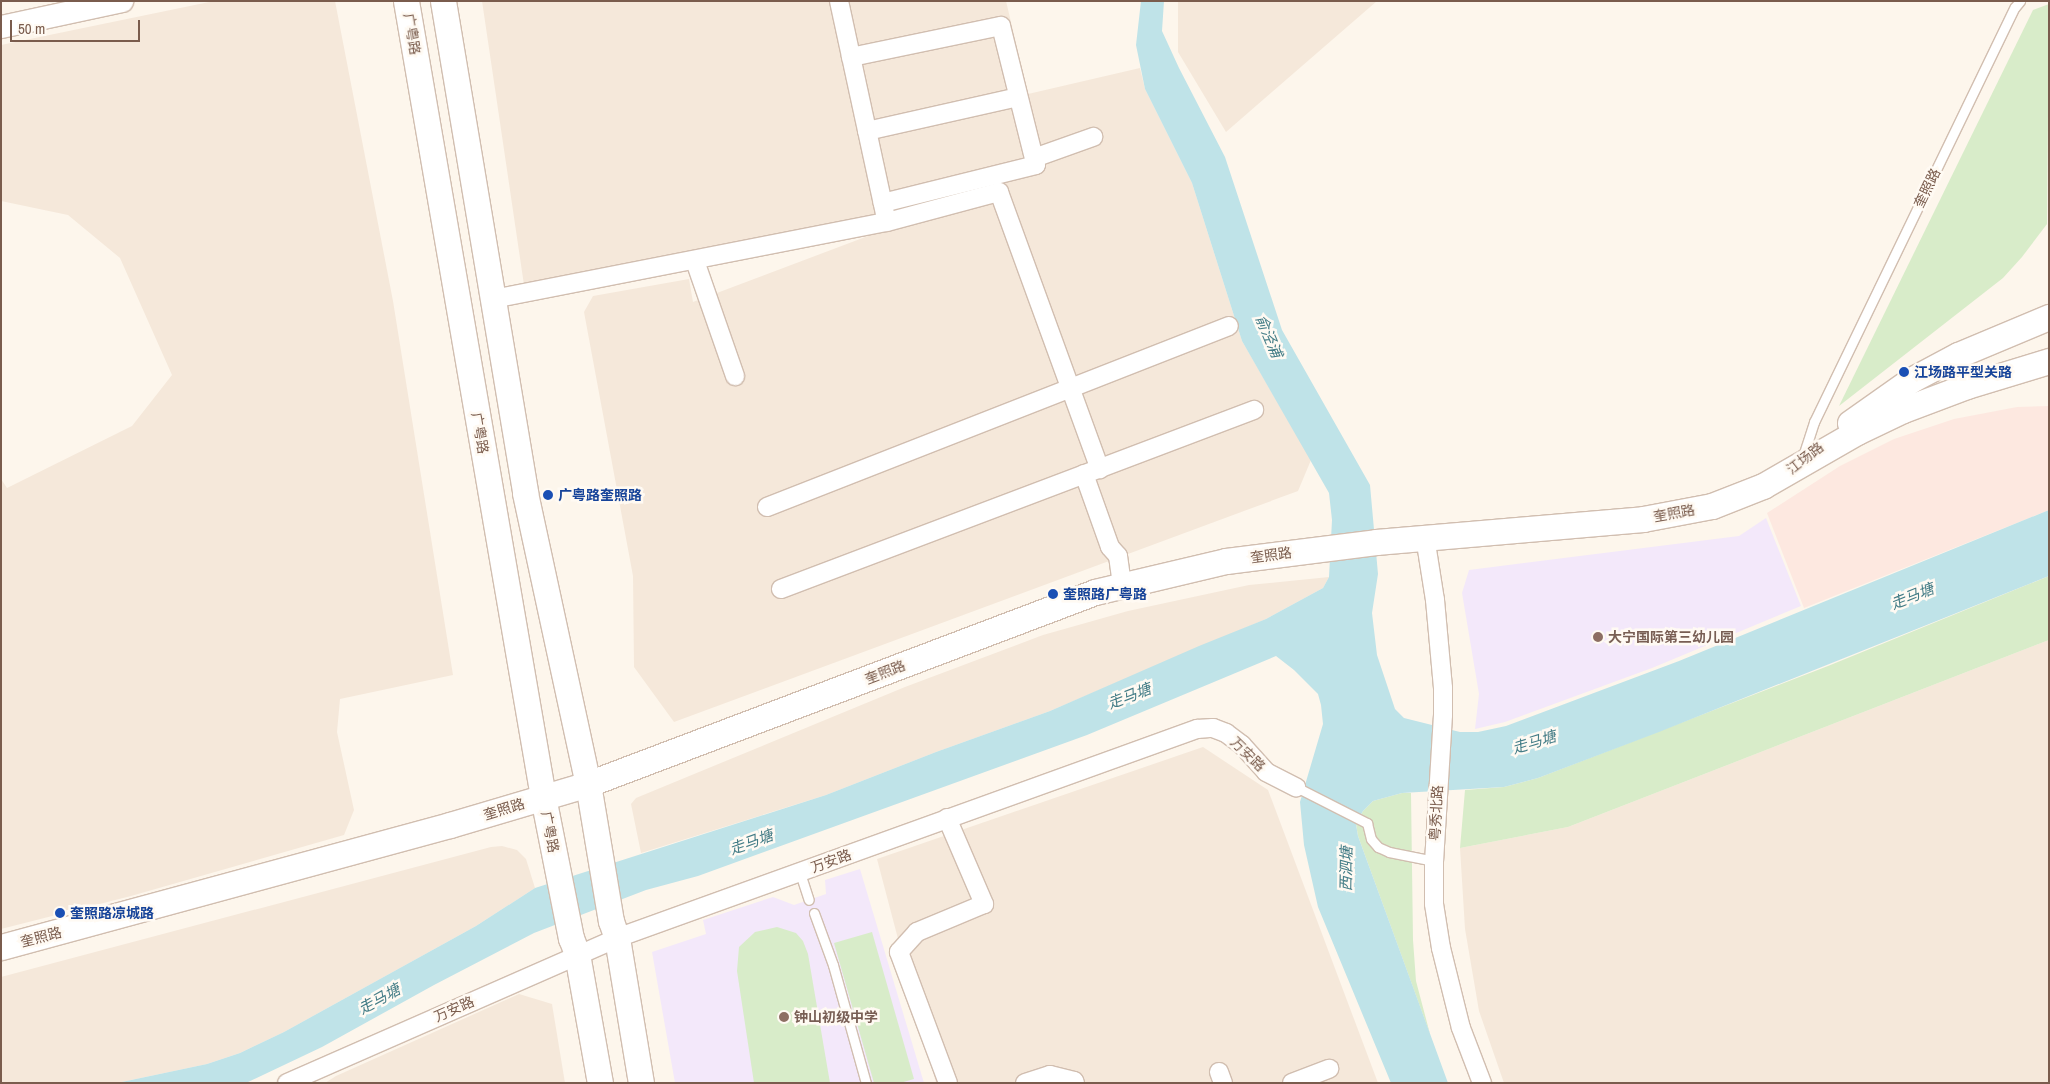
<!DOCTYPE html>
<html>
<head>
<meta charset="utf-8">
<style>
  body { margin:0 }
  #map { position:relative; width:2050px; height:1084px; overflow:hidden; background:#fdf6ec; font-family:"Archivo Narrow","Noto Sans SC",sans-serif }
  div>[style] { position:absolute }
  .residential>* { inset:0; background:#f5e8da }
  .commercial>* { inset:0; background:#fde8e0 }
  .education>* { inset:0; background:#f3e8fa }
  .green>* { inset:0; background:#d8ecc9 }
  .water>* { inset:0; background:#bfe3e8 }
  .roads { filter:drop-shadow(1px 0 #d1beb0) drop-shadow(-1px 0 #d1beb0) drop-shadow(0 1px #d1beb0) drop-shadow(0 -1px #d1beb0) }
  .service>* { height:9px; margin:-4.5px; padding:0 4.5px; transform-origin:4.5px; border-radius:4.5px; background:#fff }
  .minor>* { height:18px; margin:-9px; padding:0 9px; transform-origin:9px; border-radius:9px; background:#fff }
  .tertiary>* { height:22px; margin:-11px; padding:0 11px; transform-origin:11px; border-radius:11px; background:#fff }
  .secondary>* { height:25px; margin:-12.5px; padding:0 12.5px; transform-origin:12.5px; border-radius:12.5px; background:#fff }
  .dots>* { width:14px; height:14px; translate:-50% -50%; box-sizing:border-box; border:2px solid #fffaf3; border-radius:50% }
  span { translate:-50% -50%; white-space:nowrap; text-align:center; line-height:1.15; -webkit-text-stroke:5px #fffaf3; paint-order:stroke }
  .street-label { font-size:14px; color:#7a5c4d }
  .transit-label { font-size:14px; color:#164399; font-weight:700 }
  .left { translate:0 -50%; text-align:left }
  .education-label { font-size:14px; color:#785e54; font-weight:700 }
  .water-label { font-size:15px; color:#437c86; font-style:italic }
  .frame { position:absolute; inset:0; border:2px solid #7a5c4d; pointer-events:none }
  .scale { position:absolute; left:10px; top:20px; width:130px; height:22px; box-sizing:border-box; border:2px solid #7a5c4d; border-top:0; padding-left:6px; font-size:15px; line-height:18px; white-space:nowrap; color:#7a5c4d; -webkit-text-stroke:4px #fffaf3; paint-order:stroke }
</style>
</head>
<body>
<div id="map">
  <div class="residential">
    <i style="clip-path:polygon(214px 1px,335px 1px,393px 301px,453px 675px,340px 699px,337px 732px,354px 810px,344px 835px,131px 896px,1px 929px,1px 479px,7px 488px,132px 426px,172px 375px,120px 258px,68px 215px,1px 201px,1px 45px)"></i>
    <i style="clip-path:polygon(482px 1px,1006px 1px,1028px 94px,1140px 68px,1145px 89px,1192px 183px,1242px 341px,1311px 460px,1298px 491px,674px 722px,634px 667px,633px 576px,584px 312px,593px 296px,689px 279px,693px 302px,868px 236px,865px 221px,524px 285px)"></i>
    <i style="clip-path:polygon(1178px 1px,1377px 1px,1226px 132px,1178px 52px)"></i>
    <i style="clip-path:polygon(1329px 577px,1323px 588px,1266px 619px,1050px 711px,936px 752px,826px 795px,641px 853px,631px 804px,636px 798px,905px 687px,1043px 635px,1128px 611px,1249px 585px)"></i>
    <i style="clip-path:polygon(2049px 640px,2049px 1083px,1504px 1083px,1479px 1011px,1465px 929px,1460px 848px,1568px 827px)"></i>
    <i style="clip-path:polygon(1203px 747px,1268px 790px,1378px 1083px,936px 1083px,877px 859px)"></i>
    <i style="clip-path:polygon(502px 846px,517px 850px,526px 859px,535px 888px,476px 926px,284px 1032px,240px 1053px,207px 1064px,117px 1083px,1px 1083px,1px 977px,491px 847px)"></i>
    <i style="clip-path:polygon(519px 994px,552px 1004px,565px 1083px,325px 1083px,336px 1076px)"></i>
  </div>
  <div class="commercial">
    <i style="clip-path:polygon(2049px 406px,2049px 510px,1804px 608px,1767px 513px,1840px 466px,1894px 439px,1954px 419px,2017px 407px)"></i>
  </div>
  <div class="education">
    <i style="clip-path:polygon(1766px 518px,1801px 606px,1652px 668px,1505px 722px,1475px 729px,1479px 694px,1462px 593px,1469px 570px,1739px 536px)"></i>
    <i style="clip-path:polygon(860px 869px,924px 1083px,675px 1083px,652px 952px,706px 934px,703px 920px,773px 897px,794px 905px,826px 894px,825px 880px)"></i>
  </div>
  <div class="green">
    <i style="clip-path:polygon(2049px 4px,2047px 224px,2022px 257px,2003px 278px,1839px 406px,2033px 10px)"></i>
    <i style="clip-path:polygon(2049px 576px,2049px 640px,1568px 827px,1460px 848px,1465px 790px,1504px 787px,1538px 778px,1828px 666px)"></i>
    <i style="clip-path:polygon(1402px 793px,1411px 793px,1413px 940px,1416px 981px,1430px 1034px,1358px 836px,1356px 824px,1363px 811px,1373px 801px)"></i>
    <i style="clip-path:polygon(777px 927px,796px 933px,803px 941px,808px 954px,830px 1083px,754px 1083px,737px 971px,739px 947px,755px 932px)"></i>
    <i style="clip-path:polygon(872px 932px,914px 1079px,900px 1083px,874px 1083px,834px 943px)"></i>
  </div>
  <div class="water">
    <i style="clip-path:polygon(1141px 1px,1164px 1px,1162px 31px,1179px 68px,1225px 157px,1282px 330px,1370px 485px,1378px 574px,1372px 613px,1377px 655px,1395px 709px,1404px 718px,1460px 732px,1478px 732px,1506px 726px,1679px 661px,2049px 510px,2049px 576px,1659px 732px,1538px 778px,1504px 787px,1402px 793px,1373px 801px,1363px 811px,1356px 824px,1358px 836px,1448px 1083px,1391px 1083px,1318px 907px,1304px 845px,1300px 802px,1323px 724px,1321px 705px,1318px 694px,1294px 670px,1276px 656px,1087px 735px,698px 876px,646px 890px,534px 933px,434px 985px,322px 1047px,246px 1083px,117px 1083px,207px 1064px,240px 1053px,284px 1032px,476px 926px,535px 888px,826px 795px,936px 752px,1050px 711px,1199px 646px,1266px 619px,1323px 588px,1329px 577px,1332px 520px,1329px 493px,1242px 341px,1192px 183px,1145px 89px,1136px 45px)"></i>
  </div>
  <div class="roads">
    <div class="service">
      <i style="left:1803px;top:456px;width:36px;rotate:-72deg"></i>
      <i style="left:1814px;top:422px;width:461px;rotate:-64.2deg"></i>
      <i style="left:2015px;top:7px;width:8px;rotate:-50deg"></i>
      <i style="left:1296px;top:787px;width:80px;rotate:26.9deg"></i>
      <i style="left:1367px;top:823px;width:16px;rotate:76deg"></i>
      <i style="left:1371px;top:839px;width:11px;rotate:49deg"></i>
      <i style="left:1378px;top:847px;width:12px;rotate:24deg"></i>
      <i style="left:1389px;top:852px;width:46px;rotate:11.3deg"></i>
      <i style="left:800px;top:873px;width:28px;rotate:72deg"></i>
      <i style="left:814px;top:913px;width:55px;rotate:69.9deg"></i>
      <i style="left:833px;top:965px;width:123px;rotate:74.4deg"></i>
    </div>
    <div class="minor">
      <i style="left:839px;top:1px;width:217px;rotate:77.8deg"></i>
      <i style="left:851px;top:57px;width:153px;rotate:-11.7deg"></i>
      <i style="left:1001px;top:26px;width:136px;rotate:76deg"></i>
      <i style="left:1034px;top:158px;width:7px;rotate:74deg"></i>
      <i style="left:1036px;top:165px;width:158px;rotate:166.1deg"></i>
      <i style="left:867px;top:131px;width:155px;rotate:-12.7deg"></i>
      <i style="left:1034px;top:158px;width:63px;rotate:-19.6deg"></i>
      <i style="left:695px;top:261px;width:122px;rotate:70.8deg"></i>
      <i style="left:493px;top:299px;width:401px;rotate:-11.1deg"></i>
      <i style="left:887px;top:222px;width:116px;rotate:-15deg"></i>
      <i style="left:999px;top:192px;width:295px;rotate:70deg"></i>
      <i style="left:1084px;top:474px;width:77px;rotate:70.4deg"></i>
      <i style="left:1110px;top:547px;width:12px;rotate:48deg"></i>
      <i style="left:1118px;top:556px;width:29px;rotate:82deg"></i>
      <i style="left:767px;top:507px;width:496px;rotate:-21.4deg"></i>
      <i style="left:1425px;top:537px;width:64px;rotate:81deg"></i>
      <i style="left:1435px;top:600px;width:88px;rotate:84.8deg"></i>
      <i style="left:1443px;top:688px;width:27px;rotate:90deg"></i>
      <i style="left:1443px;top:715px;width:146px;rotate:93.5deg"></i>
      <i style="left:1434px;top:861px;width:43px;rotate:90deg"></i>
      <i style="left:1434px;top:904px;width:45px;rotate:81deg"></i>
      <i style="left:1441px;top:948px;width:82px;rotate:76deg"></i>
      <i style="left:1461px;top:1028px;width:59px;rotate:69.1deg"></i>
      <i style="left:781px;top:589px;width:506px;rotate:-20.73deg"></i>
      <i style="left:947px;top:818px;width:94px;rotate:66.7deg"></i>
      <i style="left:984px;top:904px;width:73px;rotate:157.3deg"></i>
      <i style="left:917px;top:932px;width:27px;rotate:132deg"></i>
      <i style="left:899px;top:952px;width:140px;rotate:69.5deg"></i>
      <i style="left:1219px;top:1072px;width:12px;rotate:70deg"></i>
      <i style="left:287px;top:1083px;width:360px;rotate:-23.7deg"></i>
      <i style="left:617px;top:938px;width:617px;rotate:-19.82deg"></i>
      <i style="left:1197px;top:729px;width:16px;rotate:-4deg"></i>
      <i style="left:1213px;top:728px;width:14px;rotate:21deg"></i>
      <i style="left:1226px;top:733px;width:20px;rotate:37deg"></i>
      <i style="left:1242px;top:745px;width:36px;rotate:48deg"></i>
      <i style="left:1266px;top:772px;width:34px;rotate:27deg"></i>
      <i style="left:1025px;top:1083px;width:26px;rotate:-18deg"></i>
      <i style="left:1050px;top:1075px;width:25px;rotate:14deg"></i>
      <i style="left:1074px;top:1081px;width:2px;rotate:63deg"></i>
      <i style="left:1292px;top:1083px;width:40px;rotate:-21deg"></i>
    </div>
    <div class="tertiary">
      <i style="left:1px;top:27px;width:124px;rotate:-12.1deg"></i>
    </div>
    <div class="secondary">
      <i style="left:406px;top:1px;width:808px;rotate:80.23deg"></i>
      <i style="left:543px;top:797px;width:144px;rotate:78.8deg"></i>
      <i style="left:571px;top:938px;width:17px;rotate:69deg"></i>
      <i style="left:577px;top:954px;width:131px;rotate:79.9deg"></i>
      <i style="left:443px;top:1px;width:499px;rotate:80.5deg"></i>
      <i style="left:525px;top:493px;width:298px;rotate:77.8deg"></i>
      <i style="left:588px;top:784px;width:139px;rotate:80.5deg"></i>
      <i style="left:611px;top:921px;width:18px;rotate:71deg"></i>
      <i style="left:617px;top:938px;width:147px;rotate:80.6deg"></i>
      <i style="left:1850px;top:423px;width:75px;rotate:-35.2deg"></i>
      <i style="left:1911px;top:380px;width:53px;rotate:-28deg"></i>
      <i style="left:1958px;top:355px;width:99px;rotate:-22.7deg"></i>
      <i style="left:1px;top:947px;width:465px;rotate:-15.2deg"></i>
      <i style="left:450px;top:825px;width:144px;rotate:-16.5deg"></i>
      <i style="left:588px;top:784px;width:542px;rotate:-20.74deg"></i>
      <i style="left:1095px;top:592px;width:135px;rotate:-13.3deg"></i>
      <i style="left:1226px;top:561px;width:151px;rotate:-7.2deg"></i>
      <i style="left:1376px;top:542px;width:268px;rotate:-4.9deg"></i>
      <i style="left:1643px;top:519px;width:70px;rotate:-10.7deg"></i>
      <i style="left:1712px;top:506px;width:55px;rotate:-21.4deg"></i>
      <i style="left:1763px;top:486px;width:108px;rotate:-29.9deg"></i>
      <i style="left:1857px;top:432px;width:51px;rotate:-25.6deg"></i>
      <i style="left:1903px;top:410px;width:68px;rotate:-20.6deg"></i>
      <i style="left:1967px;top:386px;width:86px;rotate:-17deg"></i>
    </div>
  </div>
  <div class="dots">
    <i style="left:1904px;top:372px;background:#1a4fb4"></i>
    <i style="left:548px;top:495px;background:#1a4fb4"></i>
    <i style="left:1053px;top:594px;background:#1a4fb4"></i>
    <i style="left:1598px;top:637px;background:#8d6e63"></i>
    <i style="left:60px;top:913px;background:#1a4fb4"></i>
    <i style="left:784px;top:1017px;background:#8d6e63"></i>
  </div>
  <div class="street-label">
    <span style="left:412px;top:34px;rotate:80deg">广粤路</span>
    <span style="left:1927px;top:188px;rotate:-64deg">奎照路</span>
    <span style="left:480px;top:433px;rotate:80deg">广粤路</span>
    <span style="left:1805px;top:458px;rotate:-38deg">江场路</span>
    <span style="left:1674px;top:513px;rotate:-10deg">奎照路</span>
    <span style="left:1271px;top:555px;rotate:-8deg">奎照路</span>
    <span style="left:885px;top:672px;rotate:-21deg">奎照路</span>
    <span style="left:1248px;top:754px;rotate:44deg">万安路</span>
    <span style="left:504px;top:809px;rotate:-17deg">奎照路</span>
    <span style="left:1436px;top:813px;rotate:-87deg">粤秀北路</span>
    <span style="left:550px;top:832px;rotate:79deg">广粤路</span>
    <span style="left:831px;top:861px;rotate:-20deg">万安路</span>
    <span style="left:41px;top:937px;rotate:-14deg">奎照路</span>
    <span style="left:454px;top:1009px;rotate:-24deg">万安路</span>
  </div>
  <div class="transit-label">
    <span class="left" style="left:1914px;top:372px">江场路平型关路</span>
    <span class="left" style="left:558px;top:495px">广粤路奎照路</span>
    <span class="left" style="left:1063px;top:594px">奎照路广粤路</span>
    <span class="left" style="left:70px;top:913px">奎照路凉城路</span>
  </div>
  <div class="education-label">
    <span class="left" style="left:1608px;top:637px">大宁国际第三幼儿园</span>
    <span class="left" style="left:794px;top:1017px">钟山初级中学</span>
  </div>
  <div class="water-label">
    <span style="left:1269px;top:336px;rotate:67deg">俞泾浦</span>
    <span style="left:1912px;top:596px;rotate:-22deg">走马塘</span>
    <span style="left:1129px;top:696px;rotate:-21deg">走马塘</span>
    <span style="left:1534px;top:742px;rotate:-17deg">走马塘</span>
    <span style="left:751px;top:842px;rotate:-20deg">走马塘</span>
    <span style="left:1346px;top:869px;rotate:-89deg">西泗塘</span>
    <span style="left:379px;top:999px;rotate:-29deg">走马塘</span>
  </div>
  <div class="frame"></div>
  <div class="scale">50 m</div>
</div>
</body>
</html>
